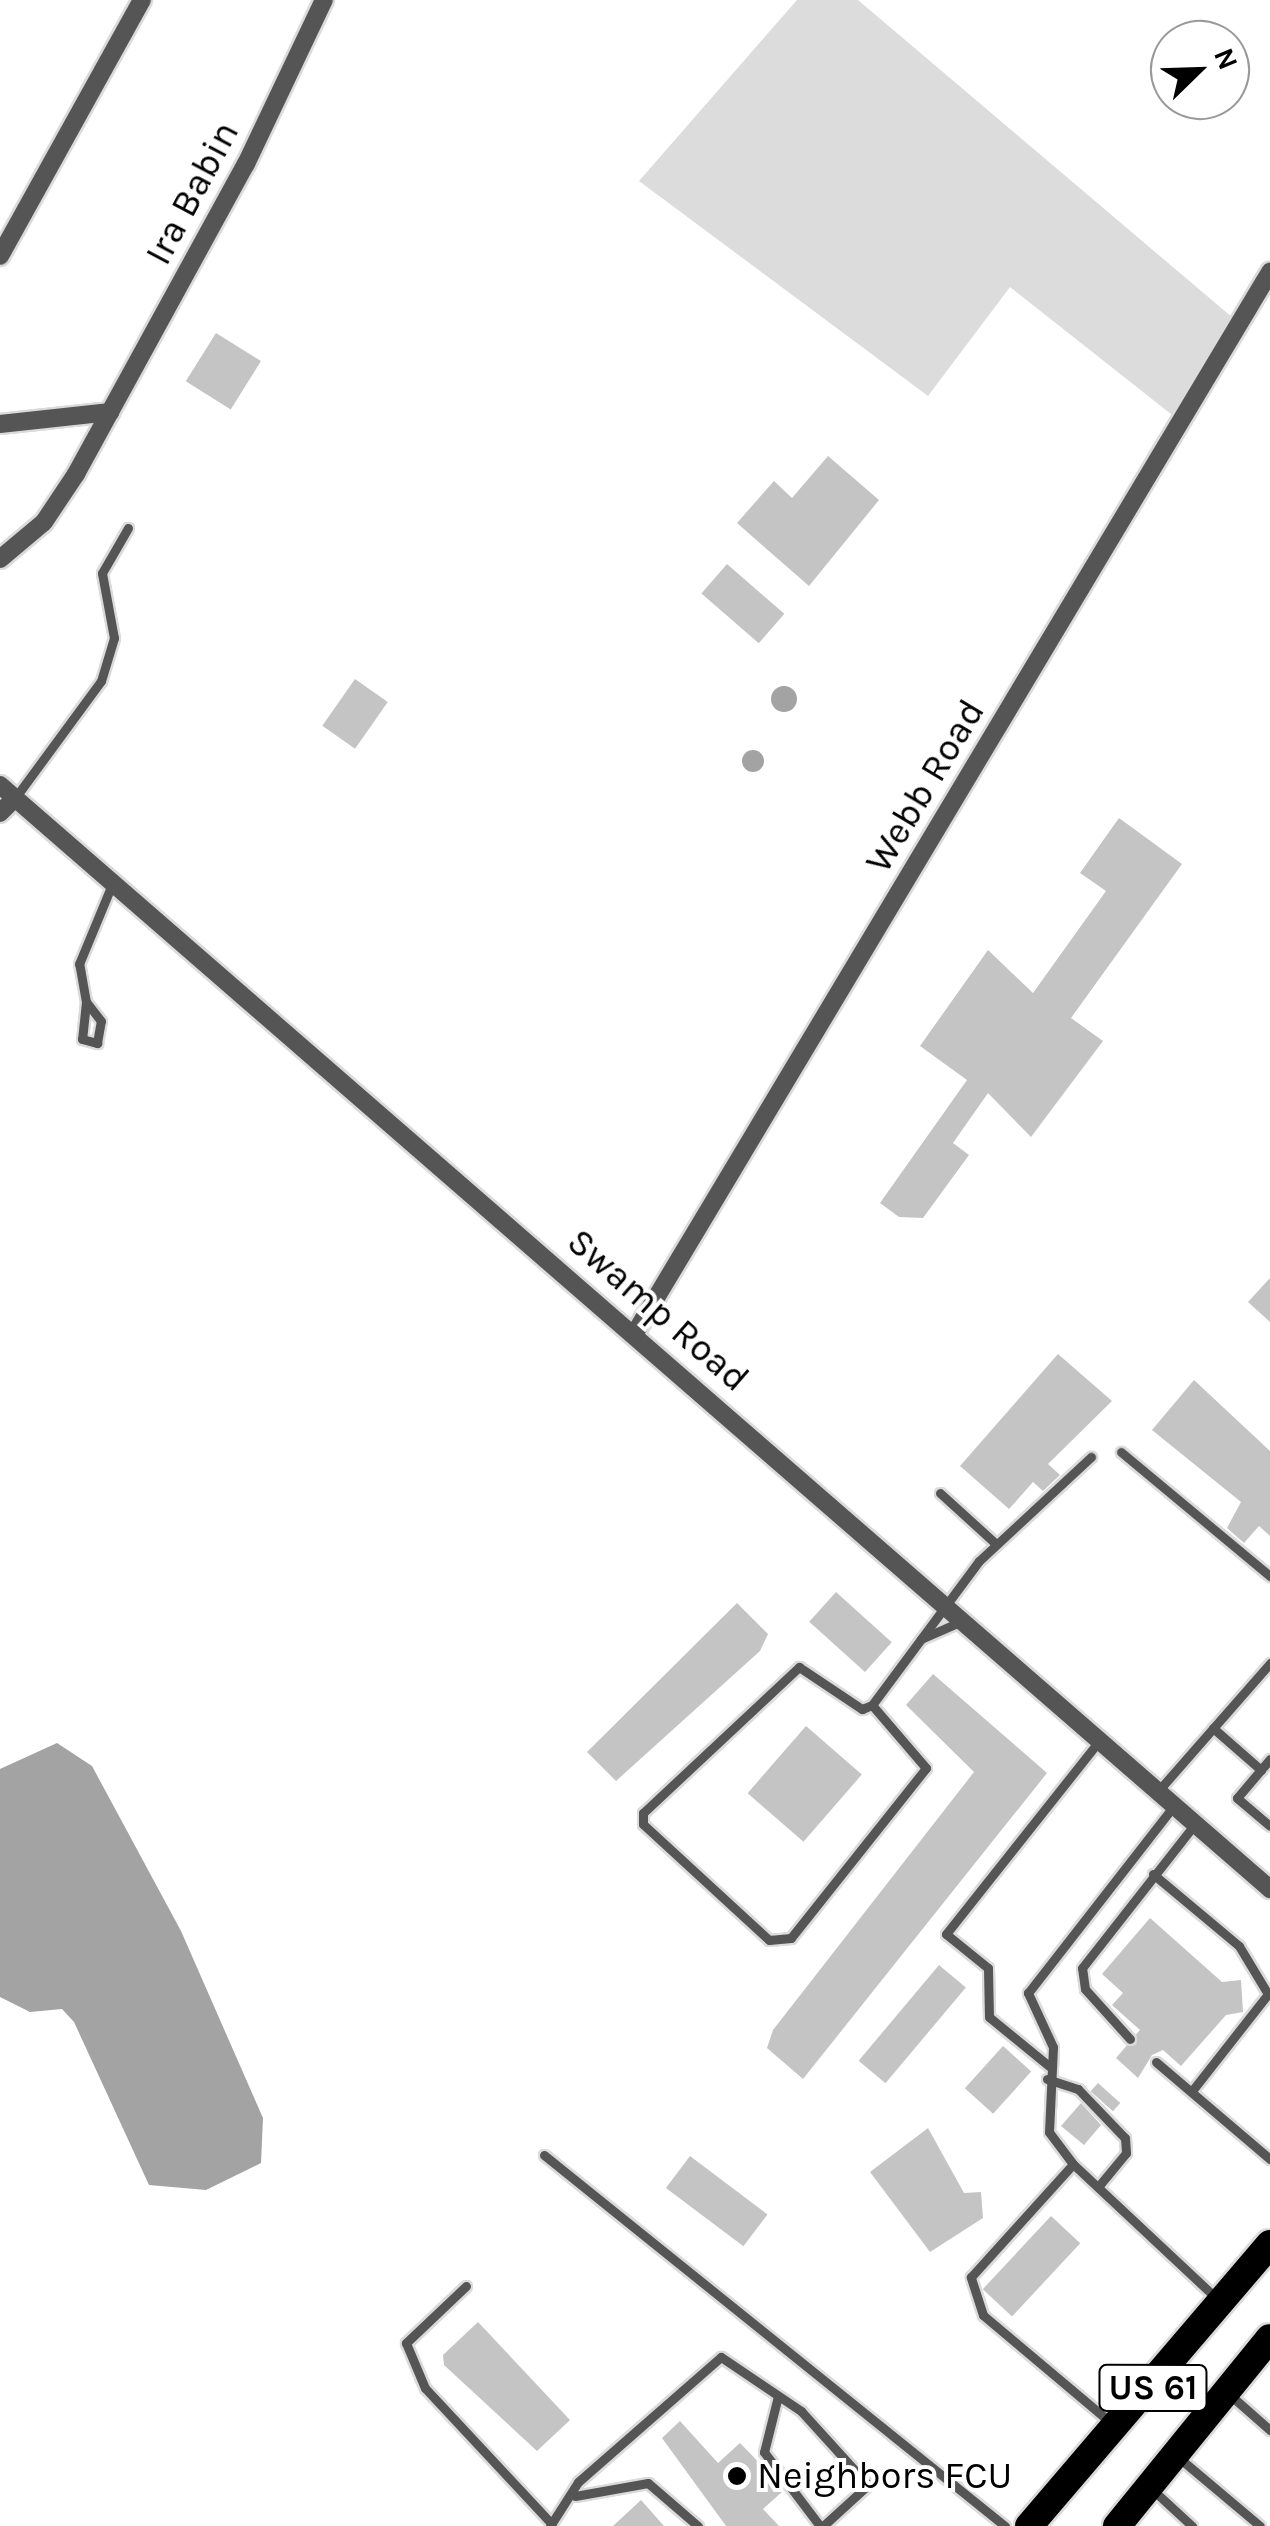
<!DOCTYPE html>
<html>
<head>
<meta charset="utf-8">
<style>
  body { margin:0 }
  #map { position:relative; width:1270px; height:2526px; overflow:hidden; background:#fff; font-family:Karla,sans-serif }
  div>[style] { position:absolute }
  .green>* { inset:0; background:#dcdcdc }
  .water>* { inset:0; background:#a3a3a3 }
  .round { border-radius:50% }
  .building>* { inset:0; background:#c4c4c4; transform-origin:0 0 }
  .roads { filter:drop-shadow(2px 0 #dbdbdb) drop-shadow(-2px 0 #dbdbdb) drop-shadow(0 2px #dbdbdb) drop-shadow(0 -2px #dbdbdb) }
  .service>* { height:9px; margin:-4.5px; padding:0 4.5px; transform-origin:4.5px; border-radius:4.5px; background:#555 }
  .minor>* { height:18px; margin:-9px; padding:0 9px; transform-origin:9px; border-radius:9px; background:#555 }
  .trunk>* { height:28px; margin:-14px; padding:0 14px; transform-origin:14px; border-radius:14px; background:#000 }
  .dots>* { width:28px; height:28px; translate:-50% -50%; box-sizing:border-box; border:5px solid #fff; border-radius:50% }
  span { translate:-50% -50%; white-space:nowrap; text-align:center; line-height:1.15; -webkit-text-stroke:8px #fff; paint-order:stroke }
  .shield-label span { padding:2px 8px; background:#fff; border:2px solid; border-radius:8px; -webkit-text-stroke-width:0 }
  .shield-label { font-size:35px; color:#000; font-weight:700 }
  .street-label { font-size:38px; color:#000 }
  .poi-label { font-size:38px; color:#000 }
  .left { translate:0 -50%; text-align:left }
  .north { position:absolute; left:1150px; top:20px; width:100px; height:100px; box-sizing:border-box; background:#fff; border:2px solid #999; border-radius:50%; rotate:67deg; font-size:28px; font-weight:700; line-height:40px; text-align:center; color:#000 }
  .north::after { content:''; display:block; margin:auto; width:35px; height:45px; background:#000; clip-path:polygon(50% 0,100% 100%,50% 72%,0 100%) }
</style>
</head>
<body>
<div id="map">
  <div class="green">
    <i style="clip-path:polygon(797px 0,858px 0,1233px 318px,1176px 418px,1010px 287px,928px 396px,639px 181px)"></i>
  </div>
  <div class="water">
    <i class="round" style="left:771px;top:686px;width:26px;height:26px"></i>
    <i class="round" style="left:742px;top:750px;width:22px;height:22px"></i>
    <i style="clip-path:polygon(57px 1743px,92px 1766px,181px 1931px,263px 2118px,261px 2163px,206px 2190px,149px 2185px,74px 2022px,62px 2009px,30px 2012px,0 1997px,0 1769px)"></i>
  </div>
  <div class="building">
    <i style="left:216px;top:333px;width:53px;height:57px;rotate:32deg"></i>
    <i style="clip-path:polygon(828px 456px,879px 500px,809px 586px,737px 523px,774px 481px,792px 498px)"></i>
    <i style="left:727px;top:564px;width:76px;height:39px;rotate:41deg"></i>
    <i style="left:355px;top:679px;width:40px;height:57px;rotate:35deg"></i>
    <i style="clip-path:polygon(1119px 818px,1182px 864px,1071px 1018px,1103px 1041px,1031px 1137px,988px 1093px,953px 1143px,969px 1155px,923px 1218px,899px 1217px,880px 1203px,967px 1080px,920px 1046px,988px 950px,1033px 993px,1106px 891px,1080px 873px)"></i>
    <i style="clip-path:polygon(1270px 1278px,1270px 1322px,1248px 1302px)"></i>
    <i style="clip-path:polygon(1058px 1354px,1112px 1401px,1048px 1464px,1060px 1475px,1043px 1491px,1033px 1482px,1009px 1509px,960px 1466px)"></i>
    <i style="clip-path:polygon(1194px 1380px,1270px 1451px,1270px 1536px,1259px 1526px,1244px 1543px,1227px 1528px,1241px 1502px,1152px 1430px)"></i>
    <i style="left:836px;top:1592px;width:75px;height:40px;rotate:42deg"></i>
    <i style="clip-path:polygon(737px 1603px,768px 1634px,760px 1651px,616px 1781px,587px 1752px)"></i>
    <i style="clip-path:polygon(933px 1674px,1047px 1773px,803px 2079px,767px 2048px,773px 2030px,974px 1772px,906px 1705px)"></i>
    <i style="left:806px;top:1726px;width:74px;height:89px;rotate:41deg"></i>
    <i style="clip-path:polygon(1150px 1918px,1222px 1982px,1241px 1980px,1243px 2012px,1226px 2015px,1181px 2066px,1163px 2050px,1152px 2055px,1138px 2078px,1116px 2058px,1140px 2030px,1112px 2005px,1123px 1993px,1102px 1974px)"></i>
    <i style="left:939px;top:1965px;width:35px;height:125px;rotate:40deg"></i>
    <i style="left:1003px;top:2046px;width:38px;height:57px;rotate:42deg"></i>
    <i style="left:1098px;top:2083px;width:30px;height:11px;rotate:42deg"></i>
    <i style="clip-path:polygon(1081px 2103px,1101px 2125px,1084px 2145px,1061px 2126px)"></i>
    <i style="clip-path:polygon(928px 2128px,964px 2193px,981px 2192px,983px 2218px,930px 2252px,870px 2172px)"></i>
    <i style="left:690px;top:2156px;width:97px;height:40px;rotate:37deg"></i>
    <i style="left:1051px;top:2216px;width:40px;height:100px;rotate:43deg"></i>
    <i style="clip-path:polygon(478px 2322px,570px 2420px,537px 2451px,444px 2365px,443px 2355px)"></i>
    <i style="clip-path:polygon(680px 2421px,718px 2463px,740px 2443px,771px 2475px,783px 2491px,763px 2509px,779px 2526px,726px 2526px,662px 2438px)"></i>
    <i style="clip-path:polygon(641px 2500px,664px 2526px,613px 2526px)"></i>
  </div>
  <div class="roads">
    <div class="service">
      <i style="left:15px;top:798px;width:145px;rotate:-53.7deg"></i>
      <i style="left:101px;top:681px;width:45px;rotate:-73.2deg"></i>
      <i style="left:114px;top:638px;width:66px;rotate:-100.5deg"></i>
      <i style="left:102px;top:573px;width:52px;rotate:-60deg"></i>
      <i style="left:86px;top:1002px;width:37px;rotate:96deg"></i>
      <i style="left:82px;top:1039px;width:16px;rotate:15deg"></i>
      <i style="left:97px;top:1043px;width:22px;rotate:-80deg"></i>
      <i style="left:101px;top:1021px;width:24px;rotate:-128deg"></i>
      <i style="left:86px;top:1002px;width:39px;rotate:-100deg"></i>
      <i style="left:79px;top:964px;width:89px;rotate:-67.5deg"></i>
      <i style="left:1121px;top:1452px;width:194px;rotate:39.8deg"></i>
      <i style="left:940px;top:1493px;width:76px;rotate:42.3deg"></i>
      <i style="left:921px;top:1639px;width:45px;rotate:-23.7deg"></i>
      <i style="left:872px;top:1705px;width:83px;rotate:49.4deg"></i>
      <i style="left:926px;top:1768px;width:217px;rotate:128.5deg"></i>
      <i style="left:791px;top:1938px;width:22px;rotate:175deg"></i>
      <i style="left:769px;top:1940px;width:171px;rotate:-137.4deg"></i>
      <i style="left:643px;top:1824px;width:11px;rotate:-90deg"></i>
      <i style="left:643px;top:1813px;width:214px;rotate:-43.1deg"></i>
      <i style="left:799px;top:1667px;width:76px;rotate:33.7deg"></i>
      <i style="left:862px;top:1709px;width:11px;rotate:-22deg"></i>
      <i style="left:872px;top:1705px;width:179px;rotate:-53.4deg"></i>
      <i style="left:979px;top:1561px;width:153px;rotate:-42.9deg"></i>
      <i style="left:1213px;top:1728px;width:64px;rotate:41.2deg"></i>
      <i style="left:1270px;top:1759px;width:51px;rotate:130.2deg"></i>
      <i style="left:1237px;top:1798px;width:43px;rotate:40.3deg"></i>
      <i style="left:1159px;top:1790px;width:169px;rotate:-48.8deg"></i>
      <i style="left:1153px;top:1874px;width:112px;rotate:39.9deg"></i>
      <i style="left:1239px;top:1946px;width:56px;rotate:58.9deg"></i>
      <i style="left:1268px;top:1994px;width:123px;rotate:128.1deg"></i>
      <i style="left:1130px;top:2039px;width:67px;rotate:-132deg"></i>
      <i style="left:1085px;top:1989px;width:21px;rotate:-98deg"></i>
      <i style="left:1082px;top:1968px;width:182px;rotate:-51.9deg"></i>
      <i style="left:1156px;top:2062px;width:150px;rotate:40.4deg"></i>
      <i style="left:1049px;top:2066px;width:77px;rotate:-140.8deg"></i>
      <i style="left:989px;top:2017px;width:49px;rotate:-91.2deg"></i>
      <i style="left:988px;top:1968px;width:54px;rotate:-141deg"></i>
      <i style="left:946px;top:1934px;width:246px;rotate:-51.6deg"></i>
      <i style="left:1047px;top:2079px;width:33px;rotate:18deg"></i>
      <i style="left:1078px;top:2089px;width:68px;rotate:46.2deg"></i>
      <i style="left:1125px;top:2138px;width:15px;rotate:86deg"></i>
      <i style="left:1126px;top:2153px;width:44px;rotate:129.5deg"></i>
      <i style="left:544px;top:2155px;width:592px;rotate:38.83deg"></i>
      <i style="left:1073px;top:2164px;width:40px;rotate:-127deg"></i>
      <i style="left:1049px;top:2132px;width:85px;rotate:-87.3deg"></i>
      <i style="left:1053px;top:2047px;width:60px;rotate:-114.8deg"></i>
      <i style="left:1028px;top:1993px;width:239px;rotate:-52.1deg"></i>
      <i style="left:466px;top:2286px;width:83px;rotate:136.5deg"></i>
      <i style="left:406px;top:2343px;width:49px;rotate:67.1deg"></i>
      <i style="left:425px;top:2388px;width:186px;rotate:47deg"></i>
      <i style="left:1229px;top:2394px;width:55px;rotate:41.3deg"></i>
      <i style="left:778px;top:2396px;width:58px;rotate:104deg"></i>
      <i style="left:764px;top:2452px;width:93px;rotate:52.9deg"></i>
      <i style="left:1110px;top:2422px;width:166px;rotate:-139.9deg"></i>
      <i style="left:983px;top:2315px;width:40px;rotate:-108deg"></i>
      <i style="left:971px;top:2277px;width:152px;rotate:-47.9deg"></i>
      <i style="left:1073px;top:2164px;width:196px;rotate:43.1deg"></i>
      <i style="left:1178px;top:2457px;width:107px;rotate:40.1deg"></i>
      <i style="left:1154px;top:2491px;width:52px;rotate:42.6deg"></i>
      <i style="left:575px;top:2496px;width:74px;rotate:-10.1deg"></i>
      <i style="left:648px;top:2483px;width:66px;rotate:40.7deg"></i>
      <i style="left:550px;top:2526px;width:52px;rotate:-57.5deg"></i>
      <i style="left:578px;top:2482px;width:190px;rotate:-41.2deg"></i>
      <i style="left:721px;top:2357px;width:97px;rotate:34deg"></i>
      <i style="left:801px;top:2411px;width:100px;rotate:47.8deg"></i>
      <i style="left:868px;top:2485px;width:61px;rotate:137.7deg"></i>
    </div>
    <div class="minor">
      <i style="left:0;top:256px;width:293px;rotate:-61deg"></i>
      <i style="left:0;top:424px;width:111px;rotate:-6.2deg"></i>
      <i style="left:0;top:559px;width:57px;rotate:-40.1deg"></i>
      <i style="left:44px;top:522px;width:58px;rotate:-56.3deg"></i>
      <i style="left:76px;top:474px;width:354px;rotate:-61.3deg"></i>
      <i style="left:246px;top:164px;width:182px;rotate:-64.6deg"></i>
      <i style="left:0;top:785px;width:1683px;rotate:41deg"></i>
      <i style="left:0;top:813px;width:21px;rotate:-45deg"></i>
      <i style="left:635px;top:1333px;width:1237px;rotate:-59.1deg"></i>
    </div>
    <div class="trunk">
      <i style="left:1029px;top:2526px;width:371px;rotate:-49.5deg"></i>
      <i style="left:1117px;top:2526px;width:242px;rotate:-50.9deg"></i>
    </div>
  </div>
  <div class="dots">
    <i style="left:737px;top:2476px;background:#000"></i>
  </div>
  <div class="shield-label">
    <span style="left:1153px;top:2388px">US 61</span>
  </div>
  <div class="street-label">
    <span style="left:192px;top:193px;rotate:-62deg">Ira Babin</span>
    <span style="left:925px;top:786px;rotate:-59deg">Webb Road</span>
    <span style="left:658px;top:1310px;rotate:41deg">Swamp Road</span>
  </div>
  <div class="poi-label">
    <span class="left" style="left:757px;top:2476px">Neighbors FCU</span>
  </div>
  <div class="north">N</div>
</div>
</body>
</html>
